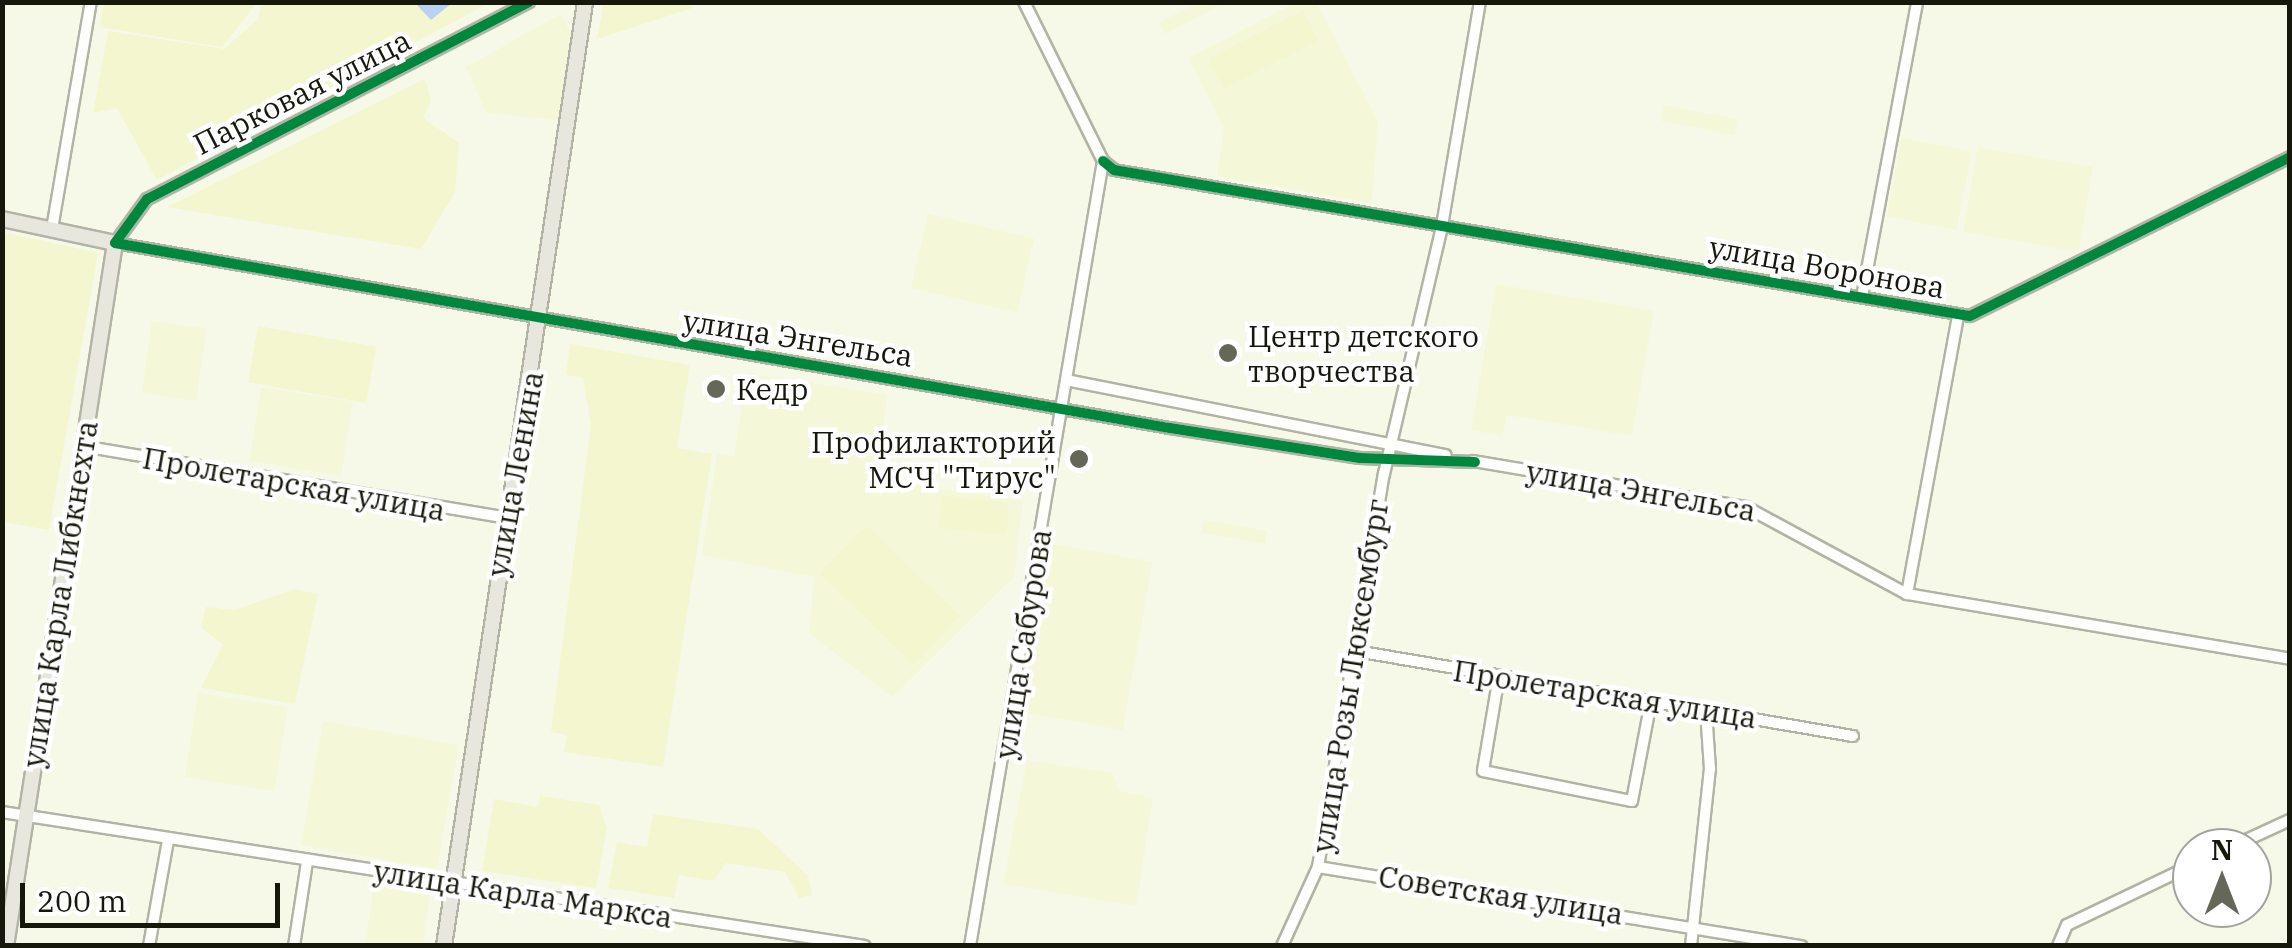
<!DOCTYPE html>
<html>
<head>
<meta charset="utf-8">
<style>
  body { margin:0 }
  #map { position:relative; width:2292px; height:948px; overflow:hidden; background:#f7f9e8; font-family:"IBM Plex Serif",serif }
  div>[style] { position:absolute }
  .built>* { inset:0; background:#f4f7d8; transform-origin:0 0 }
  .green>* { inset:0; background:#f3f6cf; transform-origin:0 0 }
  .water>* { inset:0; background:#b9d2f1 }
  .roads { filter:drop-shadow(2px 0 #b2b3a5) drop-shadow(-2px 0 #b2b3a5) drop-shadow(0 2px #b2b3a5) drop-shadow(0 -2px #b2b3a5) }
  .minor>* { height:10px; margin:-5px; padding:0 5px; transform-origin:5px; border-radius:5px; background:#fefefc }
  .major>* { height:14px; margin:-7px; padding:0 7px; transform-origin:7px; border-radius:7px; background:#e7e7de }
  .cycleway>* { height:10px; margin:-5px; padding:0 5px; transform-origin:5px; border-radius:5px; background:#00873e }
  .dots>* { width:28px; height:28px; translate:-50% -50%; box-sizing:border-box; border:5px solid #fff; border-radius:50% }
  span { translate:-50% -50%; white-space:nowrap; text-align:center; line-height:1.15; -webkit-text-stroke:9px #fff; paint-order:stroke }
  .street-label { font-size:30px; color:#17180c }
  .poi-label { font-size:30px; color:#17180c }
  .left { translate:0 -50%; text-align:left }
  .right { translate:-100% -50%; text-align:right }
  .frame { position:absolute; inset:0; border:5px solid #17180c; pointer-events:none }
  .north { position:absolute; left:2172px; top:828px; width:100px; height:100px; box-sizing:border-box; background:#fff; border:2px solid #a2a39e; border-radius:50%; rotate:0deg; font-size:28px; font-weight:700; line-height:40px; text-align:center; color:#17180c }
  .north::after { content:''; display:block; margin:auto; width:35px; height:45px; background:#656759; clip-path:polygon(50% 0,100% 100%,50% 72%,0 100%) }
  .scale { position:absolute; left:20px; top:883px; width:260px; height:45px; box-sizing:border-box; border:5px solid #17180c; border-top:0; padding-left:12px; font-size:30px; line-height:35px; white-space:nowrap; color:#17180c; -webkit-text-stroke:8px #fff; paint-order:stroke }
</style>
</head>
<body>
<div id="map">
  <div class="built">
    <i style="clip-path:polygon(1198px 3px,1224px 3px,1165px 34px,1160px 22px)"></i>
    <i style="clip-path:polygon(1295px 3px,1317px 3px,1378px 121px,1372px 203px,1217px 176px,1224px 129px,1188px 58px)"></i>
    <i style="clip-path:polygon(561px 14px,577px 45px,566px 121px,486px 113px,466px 67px)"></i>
    <i style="left:1664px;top:105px;width:75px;height:16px;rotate:11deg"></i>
    <i style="left:1902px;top:138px;width:71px;height:80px;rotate:11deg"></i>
    <i style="left:1978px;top:147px;width:117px;height:86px;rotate:10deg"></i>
    <i style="left:928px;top:214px;width:109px;height:76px;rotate:13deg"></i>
    <i style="clip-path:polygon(1496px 284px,1654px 311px,1632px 436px,1507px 415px,1502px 436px,1471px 430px)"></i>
    <i style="left:152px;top:321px;width:55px;height:73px;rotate:8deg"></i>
    <i style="clip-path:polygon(747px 373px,888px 395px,873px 480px,1023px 501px,1014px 577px,892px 697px,809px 633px,814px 577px,702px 555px,717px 454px,734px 456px)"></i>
    <i style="left:261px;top:387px;width:93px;height:75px;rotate:9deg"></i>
    <i style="left:1204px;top:520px;width:64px;height:13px;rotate:10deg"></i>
    <i style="left:1052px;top:544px;width:102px;height:171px;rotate:10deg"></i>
    <i style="left:198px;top:693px;width:91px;height:85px;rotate:9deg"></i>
    <i style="left:323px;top:721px;width:138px;height:126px;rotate:10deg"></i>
    <i style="clip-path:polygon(1027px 760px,1112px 773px,1120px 791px,1153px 798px,1136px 906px,1003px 884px)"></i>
    <i style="clip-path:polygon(375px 880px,431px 890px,423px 945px,365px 945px)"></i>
  </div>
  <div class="green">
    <i style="clip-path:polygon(604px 2px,691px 3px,692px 8px,597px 39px)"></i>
    <i style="clip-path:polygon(104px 3px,104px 2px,257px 3px,222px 47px,100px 27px)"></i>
    <i style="clip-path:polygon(261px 3px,489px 3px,157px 180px,117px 108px,93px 113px,108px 31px,224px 49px,258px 19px)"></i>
    <i style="left:1303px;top:11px;width:33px;height:106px;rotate:63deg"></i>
    <i style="clip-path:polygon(425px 79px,431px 101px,423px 118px,459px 143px,455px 192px,421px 249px,167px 207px)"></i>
    <i style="clip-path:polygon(3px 232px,98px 253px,49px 530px,3px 522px)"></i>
    <i style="left:258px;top:326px;width:120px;height:57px;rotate:10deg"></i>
    <i style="clip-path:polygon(570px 344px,690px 365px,677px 448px,712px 454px,663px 767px,564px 752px,567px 735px,551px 732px,591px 425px,583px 378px,566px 375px)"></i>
    <i style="left:942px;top:496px;width:67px;height:32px;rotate:6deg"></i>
    <i style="left:866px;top:526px;width:130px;height:66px;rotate:44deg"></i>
    <i style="clip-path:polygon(294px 589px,318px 594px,295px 704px,201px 688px,223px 645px,201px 627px,206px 607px,235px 610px)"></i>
    <i style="clip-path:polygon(540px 796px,599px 805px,607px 828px,596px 888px,482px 871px,494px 799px,538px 807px)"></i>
    <i style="clip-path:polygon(653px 814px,758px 829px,808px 876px,812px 895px,799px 898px,785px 872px,726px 863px,713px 881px,679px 875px,674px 898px,608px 888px,617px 842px,647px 847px)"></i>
  </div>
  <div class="water">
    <i style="clip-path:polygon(415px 3px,452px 3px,431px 20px)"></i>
  </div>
  <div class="roads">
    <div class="minor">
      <i style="left:529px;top:2px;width:430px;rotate:152.7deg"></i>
      <i style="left:147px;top:199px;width:54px;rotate:126deg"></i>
      <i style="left:115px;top:243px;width:1071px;rotate:9.95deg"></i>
      <i style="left:1170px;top:428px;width:192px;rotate:9deg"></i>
      <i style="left:1360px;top:458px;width:115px;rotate:2deg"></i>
      <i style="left:1103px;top:161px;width:14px;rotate:39deg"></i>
      <i style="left:1114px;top:170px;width:868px;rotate:9.68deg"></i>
      <i style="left:1970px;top:316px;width:357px;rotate:-26.4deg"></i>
      <i style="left:52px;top:229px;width:230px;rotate:-80.3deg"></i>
      <i style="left:1862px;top:297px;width:300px;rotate:-79.4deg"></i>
      <i style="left:1066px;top:380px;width:387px;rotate:11.2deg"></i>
      <i style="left:82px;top:446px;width:430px;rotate:9.6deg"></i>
      <i style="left:1473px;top:461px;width:277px;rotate:9.6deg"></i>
      <i style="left:1746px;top:507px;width:183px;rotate:28.4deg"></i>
      <i style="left:1907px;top:594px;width:388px;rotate:9.6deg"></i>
      <i style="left:1907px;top:594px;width:283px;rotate:-79.6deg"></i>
      <i style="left:1356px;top:651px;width:504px;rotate:9.71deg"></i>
      <i style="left:1499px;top:676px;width:96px;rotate:99.6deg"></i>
      <i style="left:1483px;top:771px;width:152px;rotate:11.4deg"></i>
      <i style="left:1632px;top:801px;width:102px;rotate:-79.2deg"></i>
      <i style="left:2px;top:812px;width:873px;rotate:8.83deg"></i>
      <i style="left:2229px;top:848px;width:67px;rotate:-24.7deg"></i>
      <i style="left:1318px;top:867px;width:490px;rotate:9.3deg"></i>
      <i style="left:149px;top:946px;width:108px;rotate:-79.8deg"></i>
      <i style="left:294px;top:946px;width:85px;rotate:-81.2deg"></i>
      <i style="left:970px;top:946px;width:796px;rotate:-80.38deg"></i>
      <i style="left:1103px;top:161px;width:178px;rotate:-116.4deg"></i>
      <i style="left:1282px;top:946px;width:87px;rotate:-65.5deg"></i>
      <i style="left:1318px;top:867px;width:399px;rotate:-80.5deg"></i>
      <i style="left:1384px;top:474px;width:255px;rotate:-76.8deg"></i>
      <i style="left:1442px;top:226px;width:227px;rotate:-80.4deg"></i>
      <i style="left:1691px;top:946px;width:178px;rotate:-83.9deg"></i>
      <i style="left:1710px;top:769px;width:58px;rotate:-93.9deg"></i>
      <i style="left:2058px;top:946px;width:23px;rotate:-67deg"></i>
      <i style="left:2067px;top:925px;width:139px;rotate:-25.6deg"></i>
    </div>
    <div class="major">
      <i style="left:2px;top:219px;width:116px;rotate:12deg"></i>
      <i style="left:115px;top:243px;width:711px;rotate:98.81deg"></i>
      <i style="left:444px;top:946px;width:954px;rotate:-81.5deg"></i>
    </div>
  </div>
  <div class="cycleway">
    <i style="left:529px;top:2px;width:430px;rotate:152.7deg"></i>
    <i style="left:147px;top:199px;width:54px;rotate:126deg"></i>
    <i style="left:115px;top:243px;width:1071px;rotate:9.95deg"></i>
    <i style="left:1170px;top:428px;width:192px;rotate:9deg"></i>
    <i style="left:1360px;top:458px;width:115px;rotate:2deg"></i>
    <i style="left:1103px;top:161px;width:14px;rotate:39deg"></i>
    <i style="left:1114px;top:170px;width:868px;rotate:9.68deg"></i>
    <i style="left:1970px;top:316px;width:357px;rotate:-26.4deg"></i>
  </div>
  <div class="dots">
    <i style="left:1228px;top:353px;background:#656759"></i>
    <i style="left:716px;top:389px;background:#656759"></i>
    <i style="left:1079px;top:459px;background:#656759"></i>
  </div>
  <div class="street-label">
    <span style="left:302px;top:92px;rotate:-27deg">Парковая улица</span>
    <span style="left:1827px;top:267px;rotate:10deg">улица Воронова</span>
    <span style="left:798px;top:338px;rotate:9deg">улица Энгельса</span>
    <span style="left:515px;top:474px;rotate:-80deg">улица Ленина</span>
    <span style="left:294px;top:484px;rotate:10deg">Пролетарская улица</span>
    <span style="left:1641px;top:491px;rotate:10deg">улица Энгельса</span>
    <span style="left:60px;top:594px;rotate:-81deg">улица Карла Либкнехта</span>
    <span style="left:1023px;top:644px;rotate:-81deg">улица Сабурова</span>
    <span style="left:1350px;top:676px;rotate:-81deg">улица Розы Люксембург</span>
    <span style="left:1605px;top:694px;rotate:9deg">Пролетарская улица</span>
    <span style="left:523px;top:894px;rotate:9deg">улица Карла Маркса</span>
    <span style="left:1501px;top:895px;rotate:9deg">Советская улица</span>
  </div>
  <div class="poi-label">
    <span class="left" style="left:1248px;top:353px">Центр детского<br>творчества</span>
    <span class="left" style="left:736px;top:389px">Кедр</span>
    <span class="right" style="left:1056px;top:459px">Профилакторий<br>МСЧ "Тирус"</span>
  </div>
  <div class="frame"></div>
  <div class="north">N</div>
  <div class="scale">200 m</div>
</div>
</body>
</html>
